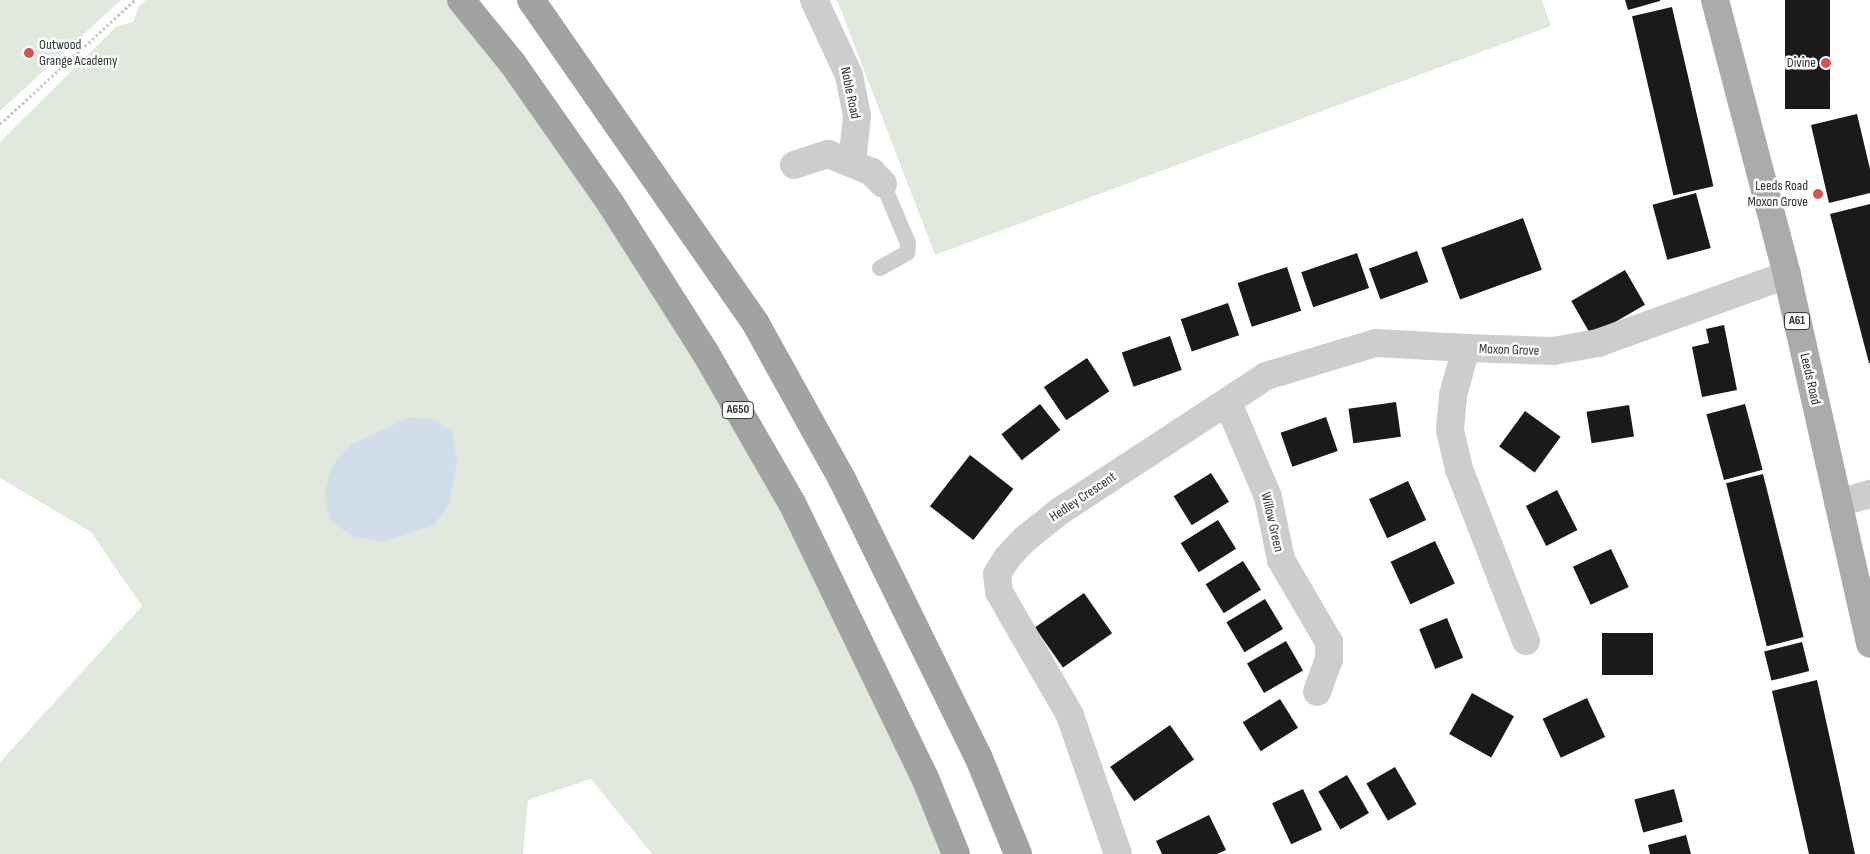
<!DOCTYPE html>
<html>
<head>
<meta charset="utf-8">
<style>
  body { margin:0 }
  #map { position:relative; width:1870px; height:854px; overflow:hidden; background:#fff; font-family:"Sofia Sans Condensed",sans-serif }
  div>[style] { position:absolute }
  .green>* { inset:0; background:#e1e8dd }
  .water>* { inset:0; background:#d2ddeb }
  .building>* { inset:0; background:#1a1a1a; transform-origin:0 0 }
  .path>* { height:3px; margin-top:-1.5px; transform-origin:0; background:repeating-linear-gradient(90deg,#c7c7c7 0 2.5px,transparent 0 5px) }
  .service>* { height:16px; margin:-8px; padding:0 8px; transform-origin:8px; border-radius:8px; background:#cdcdcd }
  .minor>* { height:28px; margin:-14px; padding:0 14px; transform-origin:14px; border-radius:14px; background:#cdcdcd }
  .primary>* { height:28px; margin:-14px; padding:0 14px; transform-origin:14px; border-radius:14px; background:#ababab }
  .trunk>* { height:28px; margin:-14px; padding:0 14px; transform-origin:14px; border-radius:14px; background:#a2a2a2 }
  .dots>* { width:14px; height:14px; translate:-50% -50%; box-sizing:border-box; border:2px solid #fff; border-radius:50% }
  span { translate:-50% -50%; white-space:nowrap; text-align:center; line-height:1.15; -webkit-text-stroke:5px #fff; paint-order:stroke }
  .shield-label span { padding:1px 4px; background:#fff; border:1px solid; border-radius:4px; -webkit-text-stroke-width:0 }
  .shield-label { font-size:12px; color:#333; font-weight:700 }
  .poi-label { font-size:14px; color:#333 }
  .left { translate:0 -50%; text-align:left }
  .right { translate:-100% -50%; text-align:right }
  .street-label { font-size:14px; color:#333 }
</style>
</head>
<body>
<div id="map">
  <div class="green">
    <i style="clip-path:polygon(0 0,121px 0,0 111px)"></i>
    <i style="clip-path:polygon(146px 0,461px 0,705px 352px,956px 854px,652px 854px,591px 779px,528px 800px,523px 854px,0 854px,0 762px,142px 606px,91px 532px,0 478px,0 142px,117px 26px,133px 22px,139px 6px)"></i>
    <i style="clip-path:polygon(837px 0,1542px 0,1551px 26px,935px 255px)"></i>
  </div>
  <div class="water">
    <i style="clip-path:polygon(410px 417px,435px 420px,452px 432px,457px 462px,449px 504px,434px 525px,383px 542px,352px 536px,331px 521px,324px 494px,332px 466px,352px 444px)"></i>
  </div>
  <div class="building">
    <i style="clip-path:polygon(1625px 0,1660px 0,1660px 1px,1628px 10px)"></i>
    <i style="left:1785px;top:0;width:45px;height:109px"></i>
    <i style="left:1672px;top:7px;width:184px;height:41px;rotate:77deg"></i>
    <i style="clip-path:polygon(1857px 114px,1870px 169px,1870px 193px,1829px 203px,1811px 125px)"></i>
    <i style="left:1696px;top:193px;width:57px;height:45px;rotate:75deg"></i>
    <i style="clip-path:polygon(1870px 204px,1870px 363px,1869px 363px,1830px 214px)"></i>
    <i style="left:1523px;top:218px;width:55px;height:87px;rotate:70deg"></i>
    <i style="left:1417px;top:251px;width:33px;height:51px;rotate:70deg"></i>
    <i style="left:1357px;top:253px;width:37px;height:59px;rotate:71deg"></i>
    <i style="left:1287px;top:267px;width:46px;height:52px;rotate:72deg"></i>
    <i style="left:1625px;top:270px;width:40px;height:62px;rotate:60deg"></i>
    <i style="left:1228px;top:303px;width:34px;height:50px;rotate:71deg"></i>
    <i style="clip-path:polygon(1724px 325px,1737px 390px,1702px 397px,1692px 347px,1709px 343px,1706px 329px)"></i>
    <i style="left:1170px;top:336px;width:36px;height:51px;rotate:71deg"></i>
    <i style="left:1087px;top:358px;width:40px;height:52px;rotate:56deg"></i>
    <i style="left:1396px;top:402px;width:35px;height:48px;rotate:82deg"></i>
    <i style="left:1040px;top:404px;width:33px;height:49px;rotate:52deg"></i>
    <i style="left:1745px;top:404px;width:68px;height:40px;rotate:75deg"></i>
    <i style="left:1629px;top:405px;width:32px;height:43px;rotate:81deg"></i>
    <i style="left:1525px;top:411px;width:44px;height:44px;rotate:36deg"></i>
    <i style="left:1326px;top:417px;width:36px;height:48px;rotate:71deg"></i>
    <i style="left:970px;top:455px;width:55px;height:65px;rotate:38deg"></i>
    <i style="left:1211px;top:473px;width:34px;height:44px;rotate:58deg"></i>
    <i style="left:1763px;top:474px;width:168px;height:38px;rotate:76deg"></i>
    <i style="left:1408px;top:481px;width:43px;height:43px;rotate:65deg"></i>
    <i style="left:1557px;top:490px;width:45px;height:35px;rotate:63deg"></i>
    <i style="left:1218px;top:520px;width:34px;height:44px;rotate:58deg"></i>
    <i style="left:1435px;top:541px;width:47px;height:49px;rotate:65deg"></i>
    <i style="left:1611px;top:549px;width:42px;height:42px;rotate:65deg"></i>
    <i style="left:1243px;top:561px;width:34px;height:44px;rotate:58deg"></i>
    <i style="left:1084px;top:593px;width:49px;height:60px;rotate:55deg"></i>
    <i style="left:1265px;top:599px;width:35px;height:45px;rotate:59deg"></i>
    <i style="left:1447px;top:618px;width:43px;height:30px;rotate:68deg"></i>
    <i style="left:1602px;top:633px;width:51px;height:42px"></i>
    <i style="left:1286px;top:641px;width:34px;height:45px;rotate:60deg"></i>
    <i style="left:1802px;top:642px;width:30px;height:39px;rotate:76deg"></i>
    <i style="clip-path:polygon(1817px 680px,1838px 775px,1855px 854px,1809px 854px,1772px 691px)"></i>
    <i style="left:1472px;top:693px;width:48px;height:47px;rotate:29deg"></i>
    <i style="left:1587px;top:698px;width:43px;height:49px;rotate:65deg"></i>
    <i style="left:1280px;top:699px;width:34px;height:44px;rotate:58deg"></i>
    <i style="left:1170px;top:725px;width:42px;height:73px;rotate:55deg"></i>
    <i style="left:1395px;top:767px;width:43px;height:33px;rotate:60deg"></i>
    <i style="left:1347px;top:775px;width:44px;height:33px;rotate:60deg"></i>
    <i style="left:1303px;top:789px;width:45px;height:34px;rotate:65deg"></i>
    <i style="left:1674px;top:789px;width:34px;height:41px;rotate:75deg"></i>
    <i style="clip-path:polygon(1209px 815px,1226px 850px,1217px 854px,1162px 854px,1156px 841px)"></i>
    <i style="clip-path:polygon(1686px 835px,1691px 854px,1650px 854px,1648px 845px)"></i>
  </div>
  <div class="path">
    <i style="left:0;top:124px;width:183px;rotate:-42.6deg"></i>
  </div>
  <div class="service">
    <i style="left:880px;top:268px;width:31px;rotate:-29deg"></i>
    <i style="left:907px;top:253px;width:10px;rotate:-84deg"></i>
    <i style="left:908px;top:243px;width:64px;rotate:-113deg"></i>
  </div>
  <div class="minor">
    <i style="left:814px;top:0;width:83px;rotate:65deg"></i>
    <i style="left:849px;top:75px;width:42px;rotate:79deg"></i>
    <i style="left:857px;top:116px;width:47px;rotate:96.1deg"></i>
    <i style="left:794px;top:165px;width:36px;rotate:-18deg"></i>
    <i style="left:828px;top:154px;width:48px;rotate:22.2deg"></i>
    <i style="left:872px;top:172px;width:16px;rotate:47deg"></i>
    <i style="left:1228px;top:403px;width:102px;rotate:66.9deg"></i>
    <i style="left:1268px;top:497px;width:64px;rotate:78.3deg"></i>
    <i style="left:1281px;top:560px;width:95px;rotate:59.7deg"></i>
    <i style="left:1329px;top:642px;width:17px;rotate:90deg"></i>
    <i style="left:1329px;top:659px;width:35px;rotate:110deg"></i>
    <i style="left:1838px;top:503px;width:33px;rotate:-16deg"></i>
    <i style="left:1526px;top:641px;width:185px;rotate:-111.3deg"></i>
    <i style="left:1459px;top:469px;width:40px;rotate:-103deg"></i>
    <i style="left:1450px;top:430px;width:35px;rotate:-85deg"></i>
    <i style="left:1453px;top:395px;width:49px;rotate:-74.5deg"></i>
    <i style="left:1466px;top:348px;width:87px;rotate:2deg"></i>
    <i style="left:1553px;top:351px;width:46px;rotate:-10.1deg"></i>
    <i style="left:1598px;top:343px;width:201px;rotate:-19.8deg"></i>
    <i style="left:1118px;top:854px;width:147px;rotate:-109.1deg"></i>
    <i style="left:1070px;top:715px;width:142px;rotate:-120deg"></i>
    <i style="left:999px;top:592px;width:18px;rotate:-96deg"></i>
    <i style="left:997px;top:574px;width:19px;rotate:-58deg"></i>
    <i style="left:1007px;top:558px;width:26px;rotate:-47deg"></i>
    <i style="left:1025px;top:539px;width:45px;rotate:-38.7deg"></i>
    <i style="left:1060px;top:511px;width:246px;rotate:-33.2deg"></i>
    <i style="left:1266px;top:376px;width:115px;rotate:-16.7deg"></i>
    <i style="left:1376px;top:343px;width:90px;rotate:3.2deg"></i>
  </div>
  <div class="primary">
    <i style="left:1715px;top:0;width:284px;rotate:75.3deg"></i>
    <i style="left:1787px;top:275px;width:378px;rotate:77.3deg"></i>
  </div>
  <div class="trunk">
    <i style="left:461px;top:0;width:82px;rotate:50.9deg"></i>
    <i style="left:513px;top:64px;width:171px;rotate:55deg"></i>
    <i style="left:611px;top:204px;width:175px;rotate:57.6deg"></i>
    <i style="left:705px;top:352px;width:174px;rotate:60.1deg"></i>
    <i style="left:792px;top:503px;width:305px;rotate:64.2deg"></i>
    <i style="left:925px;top:778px;width:82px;rotate:67.8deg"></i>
    <i style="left:531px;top:0;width:394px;rotate:55.2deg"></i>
    <i style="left:756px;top:324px;width:177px;rotate:61deg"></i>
    <i style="left:842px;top:479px;width:309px;rotate:63.9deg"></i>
    <i style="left:978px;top:756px;width:106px;rotate:67.8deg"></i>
  </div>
  <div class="dots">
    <i style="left:29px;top:53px;background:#d4564a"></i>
    <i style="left:1826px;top:63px;background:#d4564a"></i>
    <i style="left:1818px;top:194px;background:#d4564a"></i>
  </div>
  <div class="shield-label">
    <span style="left:1797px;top:321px">A61</span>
    <span style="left:738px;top:410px">A650</span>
  </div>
  <div class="poi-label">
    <span class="left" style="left:39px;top:53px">Outwood<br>Grange Academy</span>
    <span class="right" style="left:1816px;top:63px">Divine</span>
    <span class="right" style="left:1808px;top:194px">Leeds Road<br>Moxon Grove</span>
  </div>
  <div class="street-label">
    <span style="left:850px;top:93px;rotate:78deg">Noble Road</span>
    <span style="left:1509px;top:350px;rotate:2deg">Moxon Grove</span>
    <span style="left:1810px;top:379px;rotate:77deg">Leeds Road</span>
    <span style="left:1083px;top:497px;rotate:-34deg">Hedley Crescent</span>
    <span style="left:1272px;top:522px;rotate:77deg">Willow Green</span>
  </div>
</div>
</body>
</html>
